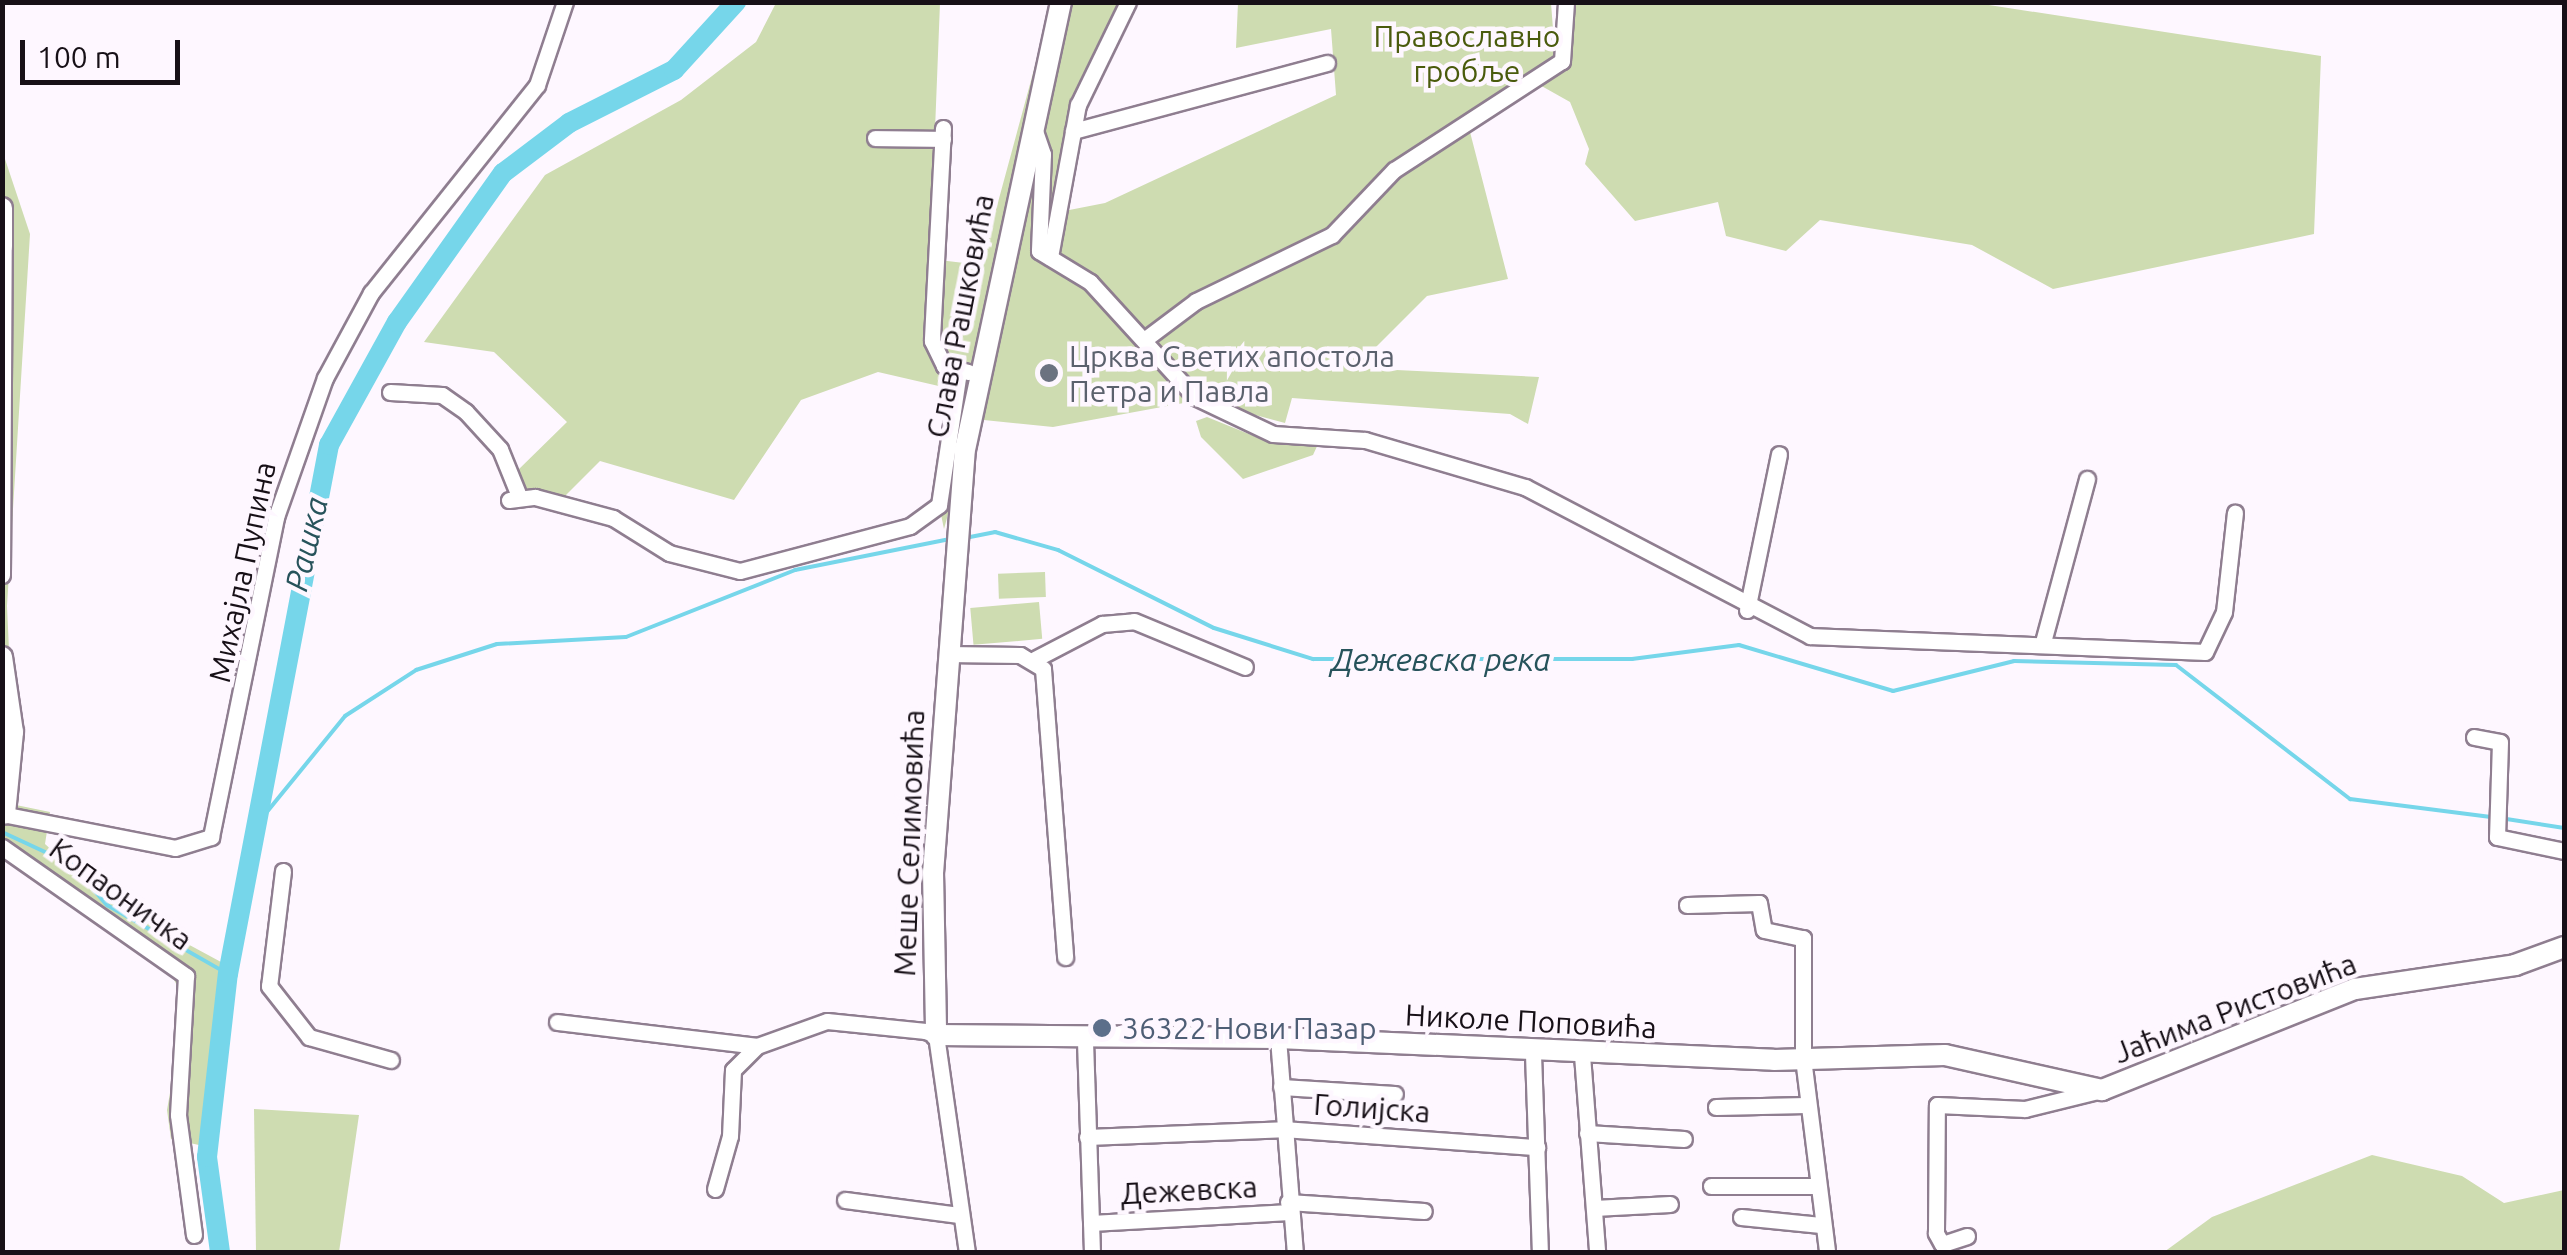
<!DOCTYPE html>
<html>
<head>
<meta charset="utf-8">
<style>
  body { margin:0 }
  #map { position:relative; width:2567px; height:1255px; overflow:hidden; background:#fef7ff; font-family:Ubuntu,sans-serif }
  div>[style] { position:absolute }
  .green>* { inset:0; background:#cedcb1; transform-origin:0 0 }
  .stream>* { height:4px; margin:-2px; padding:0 2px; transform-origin:2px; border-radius:2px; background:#76d6ea }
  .river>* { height:20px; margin:-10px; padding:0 10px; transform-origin:10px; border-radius:10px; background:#76d6ea }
  .roads { filter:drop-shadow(2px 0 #8f7e90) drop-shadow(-2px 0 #8f7e90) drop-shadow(0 2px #8f7e90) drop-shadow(0 -2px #8f7e90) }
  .minor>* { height:15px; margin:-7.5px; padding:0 7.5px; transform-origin:7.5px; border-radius:7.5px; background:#fff }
  .major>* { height:20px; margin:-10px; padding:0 10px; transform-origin:10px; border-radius:10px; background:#fff }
  .dots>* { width:28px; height:28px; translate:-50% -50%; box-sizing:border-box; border:5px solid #fef7ff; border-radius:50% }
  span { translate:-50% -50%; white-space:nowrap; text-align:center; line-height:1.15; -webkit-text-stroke:9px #fef7ff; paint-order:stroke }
  .park-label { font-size:30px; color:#4a5b0d }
  .street-label { font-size:30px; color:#171017 }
  .worship-label { font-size:30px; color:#5b616d }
  .left { translate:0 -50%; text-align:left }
  .service-label { font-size:30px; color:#4e5e75 }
  .water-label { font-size:32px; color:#27535b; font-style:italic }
  .frame { position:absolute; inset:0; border:5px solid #171017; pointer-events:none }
  .scale { position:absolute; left:20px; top:40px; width:160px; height:45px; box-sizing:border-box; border:5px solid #171017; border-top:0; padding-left:12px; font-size:30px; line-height:35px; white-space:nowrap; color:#171017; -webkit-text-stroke:8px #fef7ff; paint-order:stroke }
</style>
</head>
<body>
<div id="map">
  <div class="green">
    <i style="clip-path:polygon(1571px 2px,1976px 3px,2321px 56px,2314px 234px,2053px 289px,1972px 245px,1820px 220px,1786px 251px,1726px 236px,1718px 202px,1635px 221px,1585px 164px,1589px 149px,1570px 102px,1538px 84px,1571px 60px)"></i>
    <i style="clip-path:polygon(776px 3px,940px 3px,935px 130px,947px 131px,939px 260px,981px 265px,1052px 3px,1128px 3px,1107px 32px,1054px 213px,1105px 203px,1336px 95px,1331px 29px,1236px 48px,1238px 3px,1551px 3px,1555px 55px,1384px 167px,1389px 183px,1470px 132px,1508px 279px,1427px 296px,1355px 368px,1539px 377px,1528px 424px,1510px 414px,1292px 398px,1285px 423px,1200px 400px,1053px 427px,974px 419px,944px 529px,939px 505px,956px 390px,878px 372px,801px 400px,734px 500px,600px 461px,564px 497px,520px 488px,516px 472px,567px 422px,494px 352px,424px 342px,545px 175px,681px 100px,756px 42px)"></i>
    <i style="clip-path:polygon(2px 150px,30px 234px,7px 606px,16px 805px,50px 812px,45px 844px,108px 901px,221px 962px,199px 1145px,171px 1139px,167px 1110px,186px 1002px,167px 967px,3px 859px)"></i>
    <i style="clip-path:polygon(1207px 417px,1271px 443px,1319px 442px,1313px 455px,1243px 479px,1201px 437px,1196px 421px)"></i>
    <i style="left:1045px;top:572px;width:25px;height:47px;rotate:88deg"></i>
    <i style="left:1039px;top:602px;width:37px;height:69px;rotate:85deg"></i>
    <i style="clip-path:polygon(254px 1109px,359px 1115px,339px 1252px,256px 1252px)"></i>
    <i style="clip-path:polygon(2372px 1155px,2462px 1176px,2504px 1203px,2564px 1190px,2564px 1252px,2164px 1252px,2212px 1217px)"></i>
  </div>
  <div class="stream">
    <i style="left:965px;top:538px;width:31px;rotate:-11deg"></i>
    <i style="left:995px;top:532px;width:66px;rotate:15.9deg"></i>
    <i style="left:1058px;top:550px;width:174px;rotate:26.6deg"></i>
    <i style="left:1214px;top:628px;width:104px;rotate:17.4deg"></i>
    <i style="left:1313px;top:659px;width:319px"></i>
    <i style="left:1632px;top:659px;width:108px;rotate:-7.5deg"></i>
    <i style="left:1739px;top:645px;width:161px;rotate:16.6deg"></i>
    <i style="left:1893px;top:691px;width:125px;rotate:-13.9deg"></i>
    <i style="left:2014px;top:661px;width:162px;rotate:1.4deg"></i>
    <i style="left:2176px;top:665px;width:220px;rotate:37.6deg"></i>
    <i style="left:2350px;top:799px;width:142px;rotate:7.3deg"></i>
    <i style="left:2500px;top:818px;width:65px;rotate:8.9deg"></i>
    <i style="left:253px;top:829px;width:146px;rotate:-50.8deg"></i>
    <i style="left:345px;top:716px;width:85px;rotate:-32.9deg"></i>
    <i style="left:416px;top:670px;width:85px;rotate:-17.8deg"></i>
    <i style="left:497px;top:644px;width:129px;rotate:-3.1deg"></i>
    <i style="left:626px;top:637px;width:182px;rotate:-21.6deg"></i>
    <i style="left:795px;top:570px;width:158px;rotate:-11.3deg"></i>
    <i style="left:2px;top:832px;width:76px;rotate:24.9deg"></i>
    <i style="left:71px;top:864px;width:55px;rotate:48.7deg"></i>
    <i style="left:107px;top:905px;width:139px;rotate:29.7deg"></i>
  </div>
  <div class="river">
    <i style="left:220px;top:1252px;width:96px;rotate:-97.8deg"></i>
    <i style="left:207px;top:1157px;width:184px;rotate:-83.5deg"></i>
    <i style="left:228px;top:974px;width:539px;rotate:-79.19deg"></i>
    <i style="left:329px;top:445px;width:141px;rotate:-61.1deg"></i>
    <i style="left:397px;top:322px;width:183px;rotate:-54.6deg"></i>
    <i style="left:503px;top:173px;width:83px;rotate:-37.1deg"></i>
    <i style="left:569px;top:123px;width:118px;rotate:-26.8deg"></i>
    <i style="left:674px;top:70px;width:92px;rotate:-47.6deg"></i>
  </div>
  <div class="roads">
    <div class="minor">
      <i style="left:943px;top:128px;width:213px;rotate:93deg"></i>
      <i style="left:932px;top:341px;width:28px;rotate:64deg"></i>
      <i style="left:944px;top:366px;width:25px;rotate:14deg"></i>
      <i style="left:1034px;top:128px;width:28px;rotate:71deg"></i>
      <i style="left:1043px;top:154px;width:97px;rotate:92.4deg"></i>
      <i style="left:1039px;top:251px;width:60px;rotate:31.3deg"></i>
      <i style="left:1090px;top:282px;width:156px;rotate:47.6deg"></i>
      <i style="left:1195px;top:397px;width:86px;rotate:25.4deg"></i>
      <i style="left:1273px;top:434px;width:92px;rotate:3.7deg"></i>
      <i style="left:1365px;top:440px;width:167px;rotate:16.4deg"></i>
      <i style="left:1525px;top:487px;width:322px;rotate:27.6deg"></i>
      <i style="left:1810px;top:636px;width:395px;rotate:2.3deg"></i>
      <i style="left:2205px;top:652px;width:44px;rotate:-64.6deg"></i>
      <i style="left:2224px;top:612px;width:100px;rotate:-83.7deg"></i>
      <i style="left:1073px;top:131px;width:263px;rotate:-15deg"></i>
      <i style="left:875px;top:138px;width:68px;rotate:0.8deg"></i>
      <i style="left:1050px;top:257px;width:155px;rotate:-79.6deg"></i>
      <i style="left:1078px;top:105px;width:114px;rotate:-64.1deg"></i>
      <i style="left:1144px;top:340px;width:65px;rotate:-36.9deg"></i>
      <i style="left:1196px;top:301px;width:151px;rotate:-25.9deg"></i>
      <i style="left:1332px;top:235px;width:90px;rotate:-46.4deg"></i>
      <i style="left:1394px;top:170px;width:200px;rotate:-33deg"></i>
      <i style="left:1562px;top:61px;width:59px;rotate:-86.1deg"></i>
      <i style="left:390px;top:392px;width:52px;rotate:3.3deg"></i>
      <i style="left:442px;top:395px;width:29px;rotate:35deg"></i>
      <i style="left:466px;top:412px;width:50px;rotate:47.4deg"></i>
      <i style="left:500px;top:449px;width:51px;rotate:68deg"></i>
      <i style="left:509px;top:500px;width:26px;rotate:-7deg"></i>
      <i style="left:535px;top:497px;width:81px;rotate:15.1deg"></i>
      <i style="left:613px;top:518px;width:66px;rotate:32deg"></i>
      <i style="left:669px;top:553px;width:73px;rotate:14.2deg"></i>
      <i style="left:740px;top:571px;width:176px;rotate:-14.8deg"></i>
      <i style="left:910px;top:526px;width:36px;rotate:-36deg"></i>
      <i style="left:939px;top:505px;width:135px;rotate:-81.5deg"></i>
      <i style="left:2px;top:575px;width:332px;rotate:-89.7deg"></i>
      <i style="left:1747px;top:610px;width:159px;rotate:-78.4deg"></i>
      <i style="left:2043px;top:642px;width:169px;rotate:-74.9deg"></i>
      <i style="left:947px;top:654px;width:73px;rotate:0.8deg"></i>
      <i style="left:1020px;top:655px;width:27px;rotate:31deg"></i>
      <i style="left:1043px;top:669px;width:289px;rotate:85.6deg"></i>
      <i style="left:1035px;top:659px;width:76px;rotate:-27.6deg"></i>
      <i style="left:1102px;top:624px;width:32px;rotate:-5deg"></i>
      <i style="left:1134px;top:621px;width:120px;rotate:22.5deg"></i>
      <i style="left:2474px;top:737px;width:26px;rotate:11deg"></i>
      <i style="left:2500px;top:742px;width:95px;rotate:91.8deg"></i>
      <i style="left:2497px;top:837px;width:68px;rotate:11.8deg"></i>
      <i style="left:2px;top:814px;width:176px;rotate:11.1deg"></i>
      <i style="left:175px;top:848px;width:38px;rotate:-17deg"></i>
      <i style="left:211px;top:837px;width:327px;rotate:-78.5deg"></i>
      <i style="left:276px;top:517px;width:147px;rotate:-70.6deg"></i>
      <i style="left:325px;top:378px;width:97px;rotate:-61.6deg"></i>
      <i style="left:371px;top:293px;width:266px;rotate:-51.4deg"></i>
      <i style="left:537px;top:85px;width:88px;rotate:-71.4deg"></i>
      <i style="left:2px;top:847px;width:225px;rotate:35deg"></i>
      <i style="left:186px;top:976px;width:139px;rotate:93.3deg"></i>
      <i style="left:178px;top:1115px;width:121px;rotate:82.4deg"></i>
      <i style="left:283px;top:871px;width:116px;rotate:96.9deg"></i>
      <i style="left:269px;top:986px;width:65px;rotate:51.9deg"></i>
      <i style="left:309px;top:1037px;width:85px;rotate:15.7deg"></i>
      <i style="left:1687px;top:905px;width:72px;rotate:-1.6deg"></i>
      <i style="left:1759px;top:903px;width:27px;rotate:80deg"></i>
      <i style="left:1764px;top:930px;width:40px;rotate:12deg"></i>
      <i style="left:1803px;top:938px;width:120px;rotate:90deg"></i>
      <i style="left:1803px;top:1058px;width:195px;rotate:82.9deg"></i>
      <i style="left:557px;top:1022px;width:201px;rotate:6.8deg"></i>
      <i style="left:1278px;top:1038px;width:215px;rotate:85.5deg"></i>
      <i style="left:1085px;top:1041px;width:211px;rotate:88.1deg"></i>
      <i style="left:1533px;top:1054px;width:198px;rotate:88deg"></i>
      <i style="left:1582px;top:1055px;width:198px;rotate:85.6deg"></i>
      <i style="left:1281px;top:1087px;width:114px;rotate:3.5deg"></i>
      <i style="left:1716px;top:1107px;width:90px;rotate:-1.3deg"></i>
      <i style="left:1587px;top:1133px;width:97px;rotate:3.5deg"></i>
      <i style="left:1087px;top:1137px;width:196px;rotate:-2.3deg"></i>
      <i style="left:1283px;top:1129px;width:255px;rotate:4.1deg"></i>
      <i style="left:1711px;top:1186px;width:104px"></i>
      <i style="left:715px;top:1189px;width:55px;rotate:-74.2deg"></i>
      <i style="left:730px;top:1136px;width:66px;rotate:-87.4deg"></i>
      <i style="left:733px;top:1070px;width:34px;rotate:-45deg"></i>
      <i style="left:757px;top:1046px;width:74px;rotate:-19.7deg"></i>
      <i style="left:827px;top:1021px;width:99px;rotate:5.8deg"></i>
      <i style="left:925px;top:1031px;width:12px;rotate:20deg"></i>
      <i style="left:936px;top:1035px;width:219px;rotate:81.9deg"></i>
      <i style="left:845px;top:1200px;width:115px;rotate:7.5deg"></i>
      <i style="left:1288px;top:1202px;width:136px;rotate:3.8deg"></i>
      <i style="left:1594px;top:1208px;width:76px;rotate:-3deg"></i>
      <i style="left:1741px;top:1217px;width:80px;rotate:5.7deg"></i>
      <i style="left:1091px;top:1223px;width:199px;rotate:-3.2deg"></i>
      <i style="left:1967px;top:1236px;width:26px;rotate:162deg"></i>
      <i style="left:1942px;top:1244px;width:13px;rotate:-119deg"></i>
      <i style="left:1936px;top:1233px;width:128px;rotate:-89.6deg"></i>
      <i style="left:1937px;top:1105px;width:88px;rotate:2.6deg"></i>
      <i style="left:2025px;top:1109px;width:79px;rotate:-13.9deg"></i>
    </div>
    <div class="major">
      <i style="left:1061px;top:2px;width:456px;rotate:102.1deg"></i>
      <i style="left:965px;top:448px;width:425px;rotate:94.3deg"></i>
      <i style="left:933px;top:872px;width:163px;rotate:88.9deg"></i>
      <i style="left:936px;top:1035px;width:342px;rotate:0.5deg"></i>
      <i style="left:1278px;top:1038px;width:496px;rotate:2.5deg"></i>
      <i style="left:1774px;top:1060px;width:171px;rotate:-1.7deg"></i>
      <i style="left:1945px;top:1055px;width:161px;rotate:12.6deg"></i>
      <i style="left:2102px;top:1090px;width:272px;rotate:-21.8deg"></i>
      <i style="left:2355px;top:989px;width:162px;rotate:-8.5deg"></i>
      <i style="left:2515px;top:965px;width:52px;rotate:-20.2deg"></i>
      <i style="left:2px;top:208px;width:38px;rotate:90deg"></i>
      <i style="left:2px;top:657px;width:76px;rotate:81.7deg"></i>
      <i style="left:13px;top:732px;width:82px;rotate:95.6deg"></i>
    </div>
  </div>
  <div class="dots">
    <i style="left:1049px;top:373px;background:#6b7280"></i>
    <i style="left:1102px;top:1028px;background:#5c6f8a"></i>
  </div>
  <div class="park-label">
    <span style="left:1467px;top:53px">Православно<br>гробље</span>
  </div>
  <div class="street-label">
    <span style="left:960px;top:316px;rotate:-79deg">Слава Рашковића</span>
    <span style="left:242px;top:572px;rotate:-78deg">Михајла Пупина</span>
    <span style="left:909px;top:843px;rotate:-88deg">Меше Селимовића</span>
    <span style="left:121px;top:894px;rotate:36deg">Копаоничка</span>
    <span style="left:2235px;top:1008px;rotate:-21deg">Јаћима Ристовића</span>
    <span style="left:1531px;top:1021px;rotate:3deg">Николе Поповића</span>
    <span style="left:1372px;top:1108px;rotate:4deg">Голијска</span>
    <span style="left:1189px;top:1190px;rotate:-3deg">Дежевска</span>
  </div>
  <div class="worship-label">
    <span class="left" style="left:1069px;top:373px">Црква Светих апостола<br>Петра и Павла</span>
  </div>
  <div class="service-label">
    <span class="left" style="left:1122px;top:1028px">36322 Нови Пазар</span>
  </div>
  <div class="water-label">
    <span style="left:306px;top:544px;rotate:-77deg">Рашка</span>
    <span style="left:1441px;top:659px">Дежевска река</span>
  </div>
  <div class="frame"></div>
  <div class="scale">100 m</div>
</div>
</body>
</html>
